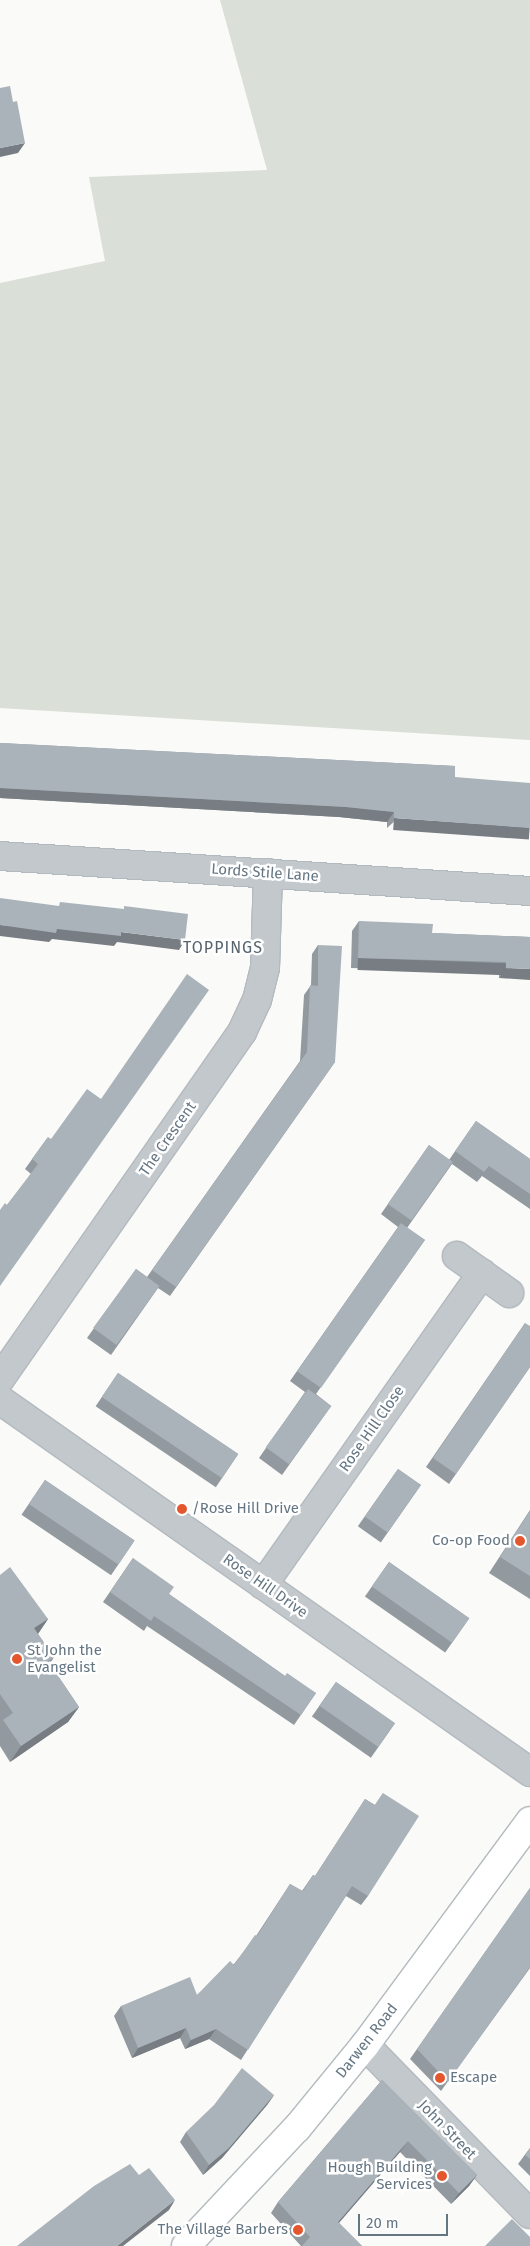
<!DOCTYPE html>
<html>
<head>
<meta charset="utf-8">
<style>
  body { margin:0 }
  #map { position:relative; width:530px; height:2246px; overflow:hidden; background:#fafaf8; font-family:"Fira Sans",sans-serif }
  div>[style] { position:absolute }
  .green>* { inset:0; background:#dadfd7 }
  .roads { filter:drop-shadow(1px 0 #b3babf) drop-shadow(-1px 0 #b3babf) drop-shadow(0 1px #b3babf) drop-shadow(0 -1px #b3babf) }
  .minor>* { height:28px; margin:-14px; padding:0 14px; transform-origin:14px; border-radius:14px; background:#c3c8cc }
  .secondary>* { height:28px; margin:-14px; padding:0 14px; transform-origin:14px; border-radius:14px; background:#fff }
  .wall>* { inset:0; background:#929a9f; transform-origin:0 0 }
  .shaded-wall>* { inset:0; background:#777d82; transform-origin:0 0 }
  .building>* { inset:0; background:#aab3b9; transform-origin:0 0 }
  .dots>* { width:14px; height:14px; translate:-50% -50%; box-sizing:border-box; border:2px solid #fff; border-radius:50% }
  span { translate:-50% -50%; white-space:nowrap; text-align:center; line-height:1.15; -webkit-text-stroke:5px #fff; paint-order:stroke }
  .street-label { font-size:15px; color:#657683 }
  .poi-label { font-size:15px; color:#657683 }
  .left { translate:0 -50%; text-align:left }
  .right { translate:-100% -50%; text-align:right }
  .neighbourhood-label { font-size:16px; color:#57646e; letter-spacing:1px }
  .scale { position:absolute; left:358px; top:2214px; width:90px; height:22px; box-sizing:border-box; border:2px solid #657683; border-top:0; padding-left:6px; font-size:15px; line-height:18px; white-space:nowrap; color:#657683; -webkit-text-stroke:4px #fff; paint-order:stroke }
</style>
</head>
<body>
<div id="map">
  <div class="green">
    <i style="clip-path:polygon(220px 0,530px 0,530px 740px,0 708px,0 283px,105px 261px,89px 177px,267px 170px)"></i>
  </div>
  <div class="roads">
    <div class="minor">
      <i style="left:0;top:856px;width:531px;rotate:3.78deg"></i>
      <i style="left:457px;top:1256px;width:64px;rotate:35.4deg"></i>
      <i style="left:0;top:1379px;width:423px;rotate:-55.1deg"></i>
      <i style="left:242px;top:1032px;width:35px;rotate:-65deg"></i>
      <i style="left:257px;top:1000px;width:33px;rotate:-76deg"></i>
      <i style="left:265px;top:968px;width:95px;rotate:-88.2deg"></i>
      <i style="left:0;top:1400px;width:648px;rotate:35.06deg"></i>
      <i style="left:263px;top:1585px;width:381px;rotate:-54.9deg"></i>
      <i style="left:365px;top:2045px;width:236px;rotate:45.7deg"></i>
    </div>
    <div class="secondary">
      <i style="left:186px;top:2246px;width:162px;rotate:-46.8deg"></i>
      <i style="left:297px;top:2128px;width:107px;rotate:-50.7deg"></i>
      <i style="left:365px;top:2045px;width:278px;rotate:-53.6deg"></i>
    </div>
  </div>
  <div class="wall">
    <i style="clip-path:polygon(0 743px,455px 766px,387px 828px,387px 822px,339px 817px,0 798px)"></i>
    <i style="clip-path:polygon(359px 921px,432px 933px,530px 937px,499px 978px,499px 972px,351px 968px,352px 931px)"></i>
    <i style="clip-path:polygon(318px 945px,335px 1062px,170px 1296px,158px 1288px,111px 1355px,87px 1338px,136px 1269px,147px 1277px,300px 1061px,304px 995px,311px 985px,312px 954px)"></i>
    <i style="clip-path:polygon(476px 1121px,530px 1159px,530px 1209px,482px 1176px,477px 1182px,452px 1164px,407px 1228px,425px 1240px,316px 1394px,331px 1406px,282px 1475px,259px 1458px,305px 1392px,290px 1381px,398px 1227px,381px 1214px,429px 1145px,449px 1160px)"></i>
    <i style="clip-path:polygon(48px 1137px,0 1286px,7px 1205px,31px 1174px,25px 1169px)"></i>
    <i style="clip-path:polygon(525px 1323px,530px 1367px,449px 1484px,426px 1467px)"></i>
    <i style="left:118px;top:1373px;width:145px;height:40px;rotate:34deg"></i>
    <i style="left:398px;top:1469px;width:28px;height:70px;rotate:35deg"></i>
    <i style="left:45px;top:1480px;width:108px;height:42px;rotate:34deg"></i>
    <i style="clip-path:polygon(530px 1510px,530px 1599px,489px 1573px)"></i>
    <i style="clip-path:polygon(133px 1558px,169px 1594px,285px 1676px,316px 1693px,294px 1725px,147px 1626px,144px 1631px,103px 1602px)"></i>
    <i style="left:389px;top:1562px;width:98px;height:42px;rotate:35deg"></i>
    <i style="clip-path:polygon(0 1575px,48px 1619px,38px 1634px,54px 1657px,50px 1664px,79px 1707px,68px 1722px,10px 1762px,0 1746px)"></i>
    <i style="left:336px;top:1682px;width:72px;height:42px;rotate:35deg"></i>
    <i style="clip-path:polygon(383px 1793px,368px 1896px,361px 1905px,346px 1896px,241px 2060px,209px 2039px,185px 2049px,180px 2038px,132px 2058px,114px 2016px,121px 2006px,197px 1995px,234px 1964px,256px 1936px,290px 1884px,302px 1891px,313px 1875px,315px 1876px,365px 1799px,375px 1805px)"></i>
    <i style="clip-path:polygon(530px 1888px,530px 1968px,441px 2091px,410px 2059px)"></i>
    <i style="clip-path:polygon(382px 2080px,477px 2175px,469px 2186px,451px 2204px,400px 2152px,339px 2223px,362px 2246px,301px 2246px,271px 2213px,278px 2202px)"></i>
    <i style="clip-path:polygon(274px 2095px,267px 2105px,222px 2158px,203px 2175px,180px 2142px,186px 2132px)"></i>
    <i style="clip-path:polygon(530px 2148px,530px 2176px,518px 2164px)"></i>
  </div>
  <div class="shaded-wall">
    <i style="clip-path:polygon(25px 143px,18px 153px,0 157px,0 148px)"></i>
    <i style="clip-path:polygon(0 788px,346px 807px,394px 812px,387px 822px,339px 817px,0 798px)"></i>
    <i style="left:394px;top:818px;width:136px;height:12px;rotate:4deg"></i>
    <i style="clip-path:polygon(0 925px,121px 932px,185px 940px,179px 950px,117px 942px,114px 946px,52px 939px,49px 942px,0 936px)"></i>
    <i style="left:358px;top:958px;width:148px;height:12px;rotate:2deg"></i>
    <i style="clip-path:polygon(506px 968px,530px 969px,530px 980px,499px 978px)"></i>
    <i style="clip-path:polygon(48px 1619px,37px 1635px,34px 1628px)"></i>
    <i style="clip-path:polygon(79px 1707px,68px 1722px,10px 1762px,21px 1746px)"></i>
    <i style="clip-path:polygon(186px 2028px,180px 2038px,132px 2058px,138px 2048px)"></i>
    <i style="clip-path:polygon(216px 2029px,209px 2039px,185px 2049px,191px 2040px)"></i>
    <i style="clip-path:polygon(274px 2095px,267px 2105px,222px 2158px,203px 2175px,209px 2165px)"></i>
    <i style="clip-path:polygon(408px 2141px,400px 2152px,330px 2233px,338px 2222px)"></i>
    <i style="clip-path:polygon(477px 2175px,469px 2186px,451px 2204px,459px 2193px)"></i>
    <i style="clip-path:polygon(175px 2200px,169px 2210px,123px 2246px,117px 2246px)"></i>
  </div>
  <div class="building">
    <i style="clip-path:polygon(10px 86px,13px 102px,17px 101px,25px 143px,0 148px,0 88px)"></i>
    <i style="clip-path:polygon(0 743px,455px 766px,455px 777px,530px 783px,530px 828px,394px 818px,394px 812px,346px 807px,0 788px)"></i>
    <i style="clip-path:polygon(0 898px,59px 906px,60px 902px,124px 909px,124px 906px,188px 914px,185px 940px,121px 932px,121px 936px,57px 929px,56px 933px,0 925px)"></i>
    <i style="clip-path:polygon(359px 921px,433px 924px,432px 933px,530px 937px,530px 969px,506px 968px,506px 962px,358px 958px)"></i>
    <i style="clip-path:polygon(318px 945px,342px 946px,335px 1062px,176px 1287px,152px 1270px,307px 1052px,310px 985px,318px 986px)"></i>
    <i style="clip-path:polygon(187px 974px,209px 990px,0 1286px,0 1210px,5px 1203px,7px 1205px,38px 1164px,32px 1159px,48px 1137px,51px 1139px,87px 1089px,101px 1099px)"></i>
    <i style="clip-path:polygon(476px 1121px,530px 1159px,530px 1194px,489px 1166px,484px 1172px,455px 1151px)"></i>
    <i style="left:429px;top:1145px;width:29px;height:72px;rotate:35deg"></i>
    <i style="left:401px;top:1223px;width:29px;height:181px;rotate:35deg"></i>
    <i style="left:136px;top:1269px;width:29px;height:73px;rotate:36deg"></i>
    <i style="clip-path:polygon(525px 1323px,530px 1326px,530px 1367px,456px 1474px,433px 1458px)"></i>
    <i style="left:118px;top:1373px;width:145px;height:29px;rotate:34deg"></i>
    <i style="left:308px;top:1389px;width:29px;height:72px;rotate:36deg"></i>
    <i style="left:398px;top:1469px;width:28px;height:58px;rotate:35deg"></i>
    <i style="left:45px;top:1480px;width:108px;height:29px;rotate:34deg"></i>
    <i style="clip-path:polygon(530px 1511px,530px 1576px,500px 1557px)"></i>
    <i style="clip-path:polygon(133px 1558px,174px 1587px,169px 1594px,285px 1676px,287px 1673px,316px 1693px,301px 1715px,154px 1616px,151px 1621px,110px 1592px)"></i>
    <i style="left:389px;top:1562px;width:98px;height:30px;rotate:35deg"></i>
    <i style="clip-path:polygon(10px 1567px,48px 1619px,34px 1628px,54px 1657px,48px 1661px,79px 1707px,21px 1746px,3px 1720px,13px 1713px,0 1694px,0 1575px)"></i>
    <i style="left:336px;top:1682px;width:72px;height:29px;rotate:35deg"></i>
    <i style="clip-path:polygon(383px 1793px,419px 1816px,368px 1896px,352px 1886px,248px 2050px,216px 2029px,191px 2040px,186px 2028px,138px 2048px,121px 2006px,190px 1977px,197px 1995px,230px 1961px,234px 1965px,255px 1935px,257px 1936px,290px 1884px,303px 1891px,313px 1875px,315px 1876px,365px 1799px,375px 1805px)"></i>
    <i style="clip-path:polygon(530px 1888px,530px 1967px,448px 2082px,417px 2049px)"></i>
    <i style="clip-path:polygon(242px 2068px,274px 2095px,229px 2148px,209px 2165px,186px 2132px,214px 2105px)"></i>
    <i style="clip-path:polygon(382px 2080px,477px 2175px,459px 2193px,408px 2141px,338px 2222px,362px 2246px,302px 2246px,310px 2237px,278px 2202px)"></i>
    <i style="clip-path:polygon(530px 2148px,530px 2159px,525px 2155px)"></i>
    <i style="clip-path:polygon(130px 2164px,139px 2175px,149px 2168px,175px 2200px,117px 2246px,17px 2246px,94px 2186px)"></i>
    <i style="clip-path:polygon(512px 2219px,530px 2237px,530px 2246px,485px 2246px)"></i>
  </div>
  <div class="dots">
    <i style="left:182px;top:1509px;background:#e4572e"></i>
    <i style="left:520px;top:1541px;background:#e4572e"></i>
    <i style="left:17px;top:1659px;background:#e4572e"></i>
    <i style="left:440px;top:2078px;background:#e4572e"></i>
    <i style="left:442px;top:2176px;background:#e4572e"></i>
    <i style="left:298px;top:2230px;background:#e4572e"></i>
  </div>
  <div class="street-label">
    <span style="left:265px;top:873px;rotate:4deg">Lords Stile Lane</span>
    <span style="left:168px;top:1139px;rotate:-55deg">The Crescent</span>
    <span style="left:372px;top:1429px;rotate:-55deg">Rose Hill Close</span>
    <span style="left:265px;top:1586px;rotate:35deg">Rose Hill Drive</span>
    <span style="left:367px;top:2041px;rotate:-52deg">Darwen Road</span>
    <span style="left:447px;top:2130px;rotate:46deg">John Street</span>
  </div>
  <div class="poi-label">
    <span class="left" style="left:192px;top:1509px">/Rose Hill Drive</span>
    <span class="right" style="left:510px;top:1541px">Co-op Food</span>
    <span class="left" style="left:27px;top:1659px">St John the<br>Evangelist</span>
    <span class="left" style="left:450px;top:2078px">Escape</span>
    <span class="right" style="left:432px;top:2176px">Hough Building<br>Services</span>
    <span class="right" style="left:288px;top:2230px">The Village Barbers</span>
  </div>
  <div class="neighbourhood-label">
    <span style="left:223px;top:948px">TOPPINGS</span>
  </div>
  <div class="scale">20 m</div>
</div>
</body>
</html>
